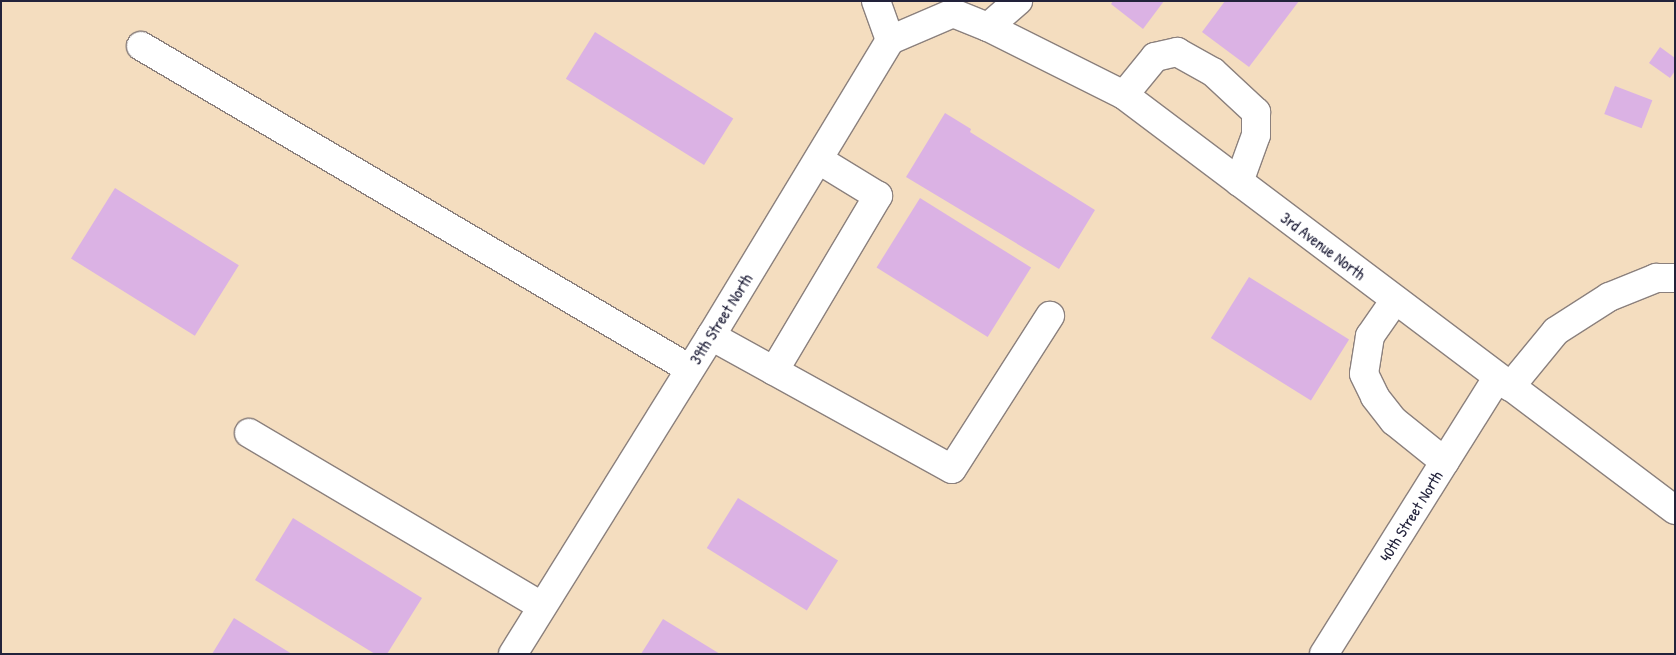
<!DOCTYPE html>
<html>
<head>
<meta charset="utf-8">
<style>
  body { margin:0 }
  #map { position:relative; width:1676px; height:655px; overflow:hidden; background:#f4ddbf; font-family:"Patrick Hand",sans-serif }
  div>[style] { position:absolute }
  .building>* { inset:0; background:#dbb2e4; transform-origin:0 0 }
  .roads { filter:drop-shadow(1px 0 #8b807d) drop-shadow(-1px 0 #8b807d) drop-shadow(0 1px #8b807d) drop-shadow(0 -1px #8b807d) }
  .minor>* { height:28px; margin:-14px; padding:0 14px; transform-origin:14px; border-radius:14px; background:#fff }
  span { translate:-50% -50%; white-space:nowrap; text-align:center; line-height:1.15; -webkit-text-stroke:4px #fff; paint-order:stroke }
  .street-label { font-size:16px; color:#22223b }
  .frame { position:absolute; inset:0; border:2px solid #22223b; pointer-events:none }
</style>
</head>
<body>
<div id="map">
  <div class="building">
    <i style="clip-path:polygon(1113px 1px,1164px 1px,1143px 29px,1111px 4px)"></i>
    <i style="clip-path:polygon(1225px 1px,1299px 1px,1249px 67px,1202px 32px)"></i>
    <i style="left:595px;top:32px;width:163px;height:55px;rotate:32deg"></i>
    <i style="clip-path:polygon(1660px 47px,1675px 58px,1675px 71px,1670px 78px,1649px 63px)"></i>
    <i style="left:1615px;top:86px;width:40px;height:30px;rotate:21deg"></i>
    <i style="clip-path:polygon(945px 113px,971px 129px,970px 132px,1095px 210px,1059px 269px,906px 177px)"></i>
    <i style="left:115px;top:188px;width:146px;height:83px;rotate:32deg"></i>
    <i style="left:920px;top:198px;width:131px;height:82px;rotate:32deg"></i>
    <i style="left:1249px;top:277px;width:118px;height:72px;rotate:32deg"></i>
    <i style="left:738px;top:498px;width:118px;height:59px;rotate:32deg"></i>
    <i style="clip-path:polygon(293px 518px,422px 598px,387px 654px,375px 654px,255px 580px)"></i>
    <i style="clip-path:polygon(234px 618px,292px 654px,212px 654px)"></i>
    <i style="clip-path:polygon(663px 619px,720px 654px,641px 654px)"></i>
  </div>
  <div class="roads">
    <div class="minor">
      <i style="left:876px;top:1px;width:41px;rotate:70.3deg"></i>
      <i style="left:953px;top:13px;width:38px;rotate:22deg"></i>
      <i style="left:988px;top:27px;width:152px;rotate:26.6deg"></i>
      <i style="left:1124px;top:95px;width:690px;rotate:36.99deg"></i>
      <i style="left:988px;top:27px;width:40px;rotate:-41deg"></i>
      <i style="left:141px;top:46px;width:637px;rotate:30.47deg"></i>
      <i style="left:1124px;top:95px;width:49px;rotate:-50.8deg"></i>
      <i style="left:1155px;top:57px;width:23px;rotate:-13deg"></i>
      <i style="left:1177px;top:52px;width:41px;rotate:29.1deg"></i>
      <i style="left:1213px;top:72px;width:59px;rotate:42.9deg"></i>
      <i style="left:1256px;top:112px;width:23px;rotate:90deg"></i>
      <i style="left:1256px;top:135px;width:50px;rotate:109.9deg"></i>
      <i style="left:1395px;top:300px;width:44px;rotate:124.8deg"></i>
      <i style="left:1370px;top:336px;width:38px;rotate:99deg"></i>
      <i style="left:1364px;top:374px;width:25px;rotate:64deg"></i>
      <i style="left:1375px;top:397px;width:31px;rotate:52deg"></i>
      <i style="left:1394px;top:421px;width:65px;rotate:38.8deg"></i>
      <i style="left:711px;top:336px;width:275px;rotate:28.9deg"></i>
      <i style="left:952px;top:469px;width:182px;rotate:-57.4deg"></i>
      <i style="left:774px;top:371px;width:204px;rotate:-59.3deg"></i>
      <i style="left:878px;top:196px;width:69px;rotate:-148.6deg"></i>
      <i style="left:1510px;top:387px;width:72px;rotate:-50.6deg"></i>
      <i style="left:1556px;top:331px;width:63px;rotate:-32.7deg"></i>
      <i style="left:1609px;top:297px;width:51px;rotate:-22deg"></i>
      <i style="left:1656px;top:278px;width:19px"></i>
      <i style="left:249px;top:433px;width:340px;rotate:30.6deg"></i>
      <i style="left:513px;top:654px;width:375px;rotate:-58.1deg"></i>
      <i style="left:711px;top:336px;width:346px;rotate:-58.8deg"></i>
      <i style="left:890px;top:40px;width:69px;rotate:-23.2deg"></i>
      <i style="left:1324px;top:654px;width:326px;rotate:-57.9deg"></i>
    </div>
  </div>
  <div class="street-label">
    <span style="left:1323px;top:246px;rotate:37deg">3rd Avenue North</span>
    <span style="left:721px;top:319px;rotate:-58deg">39th Street North</span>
    <span style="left:1411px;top:516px;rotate:-58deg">40th Street North</span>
  </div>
  <div class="frame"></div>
</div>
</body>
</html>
